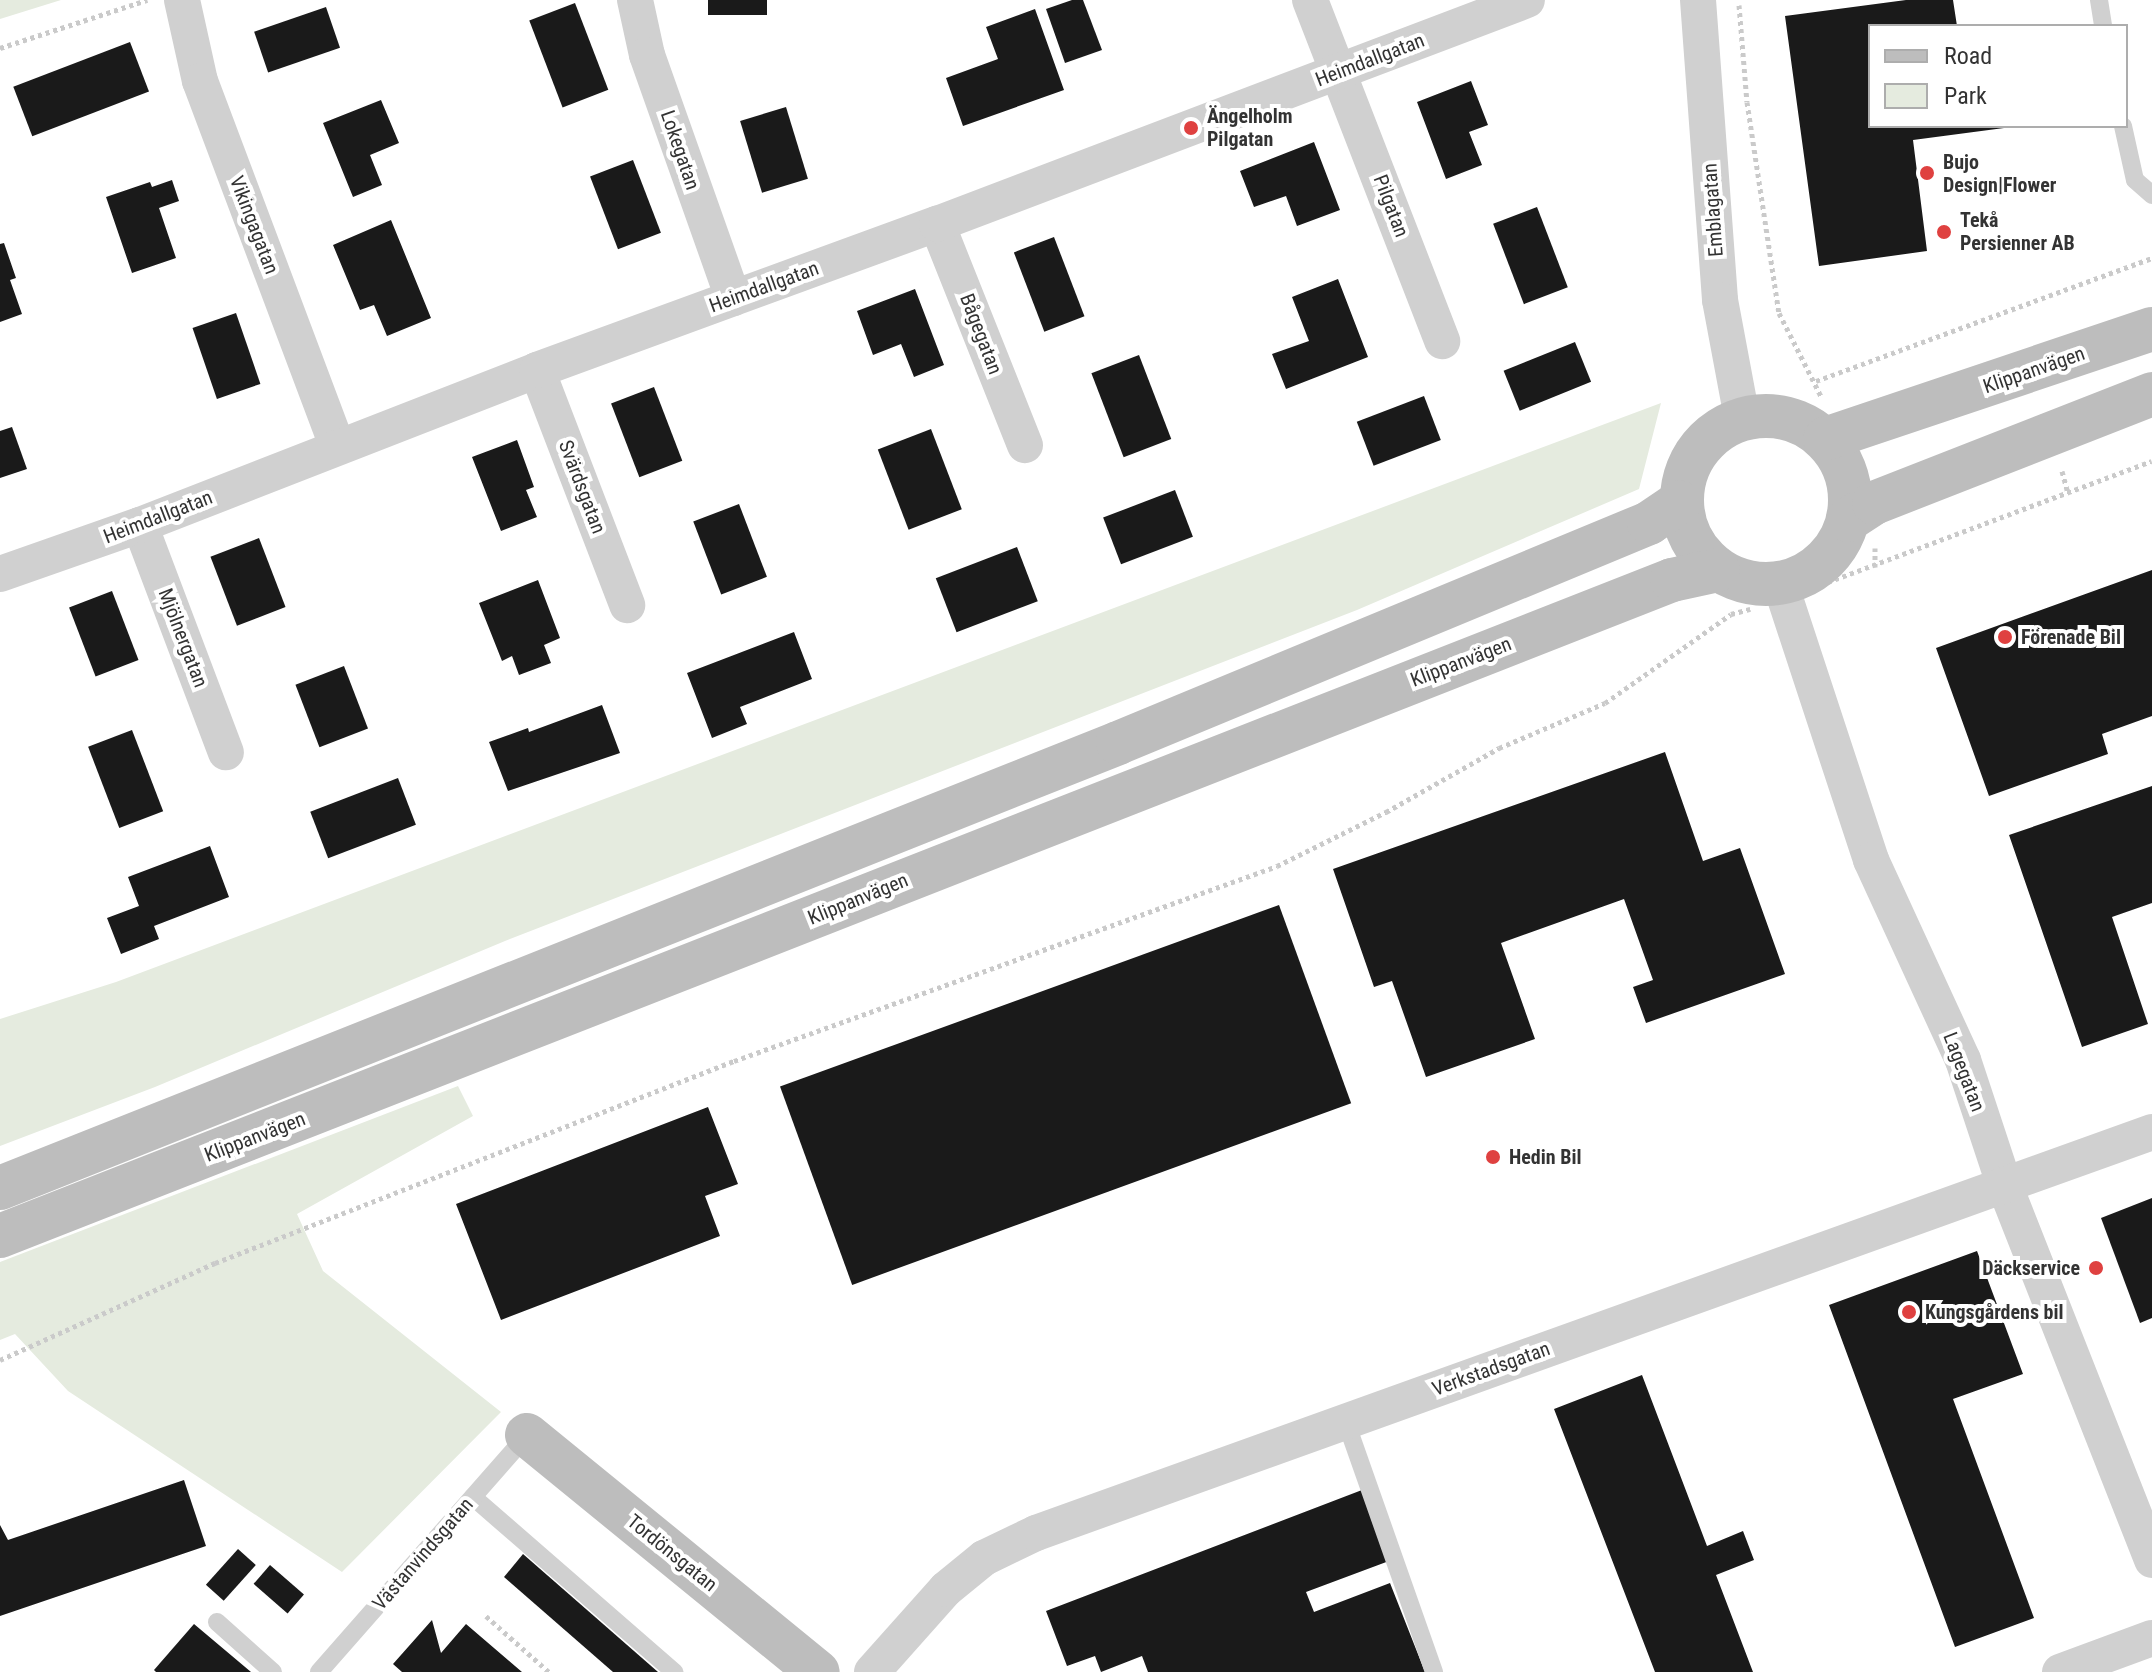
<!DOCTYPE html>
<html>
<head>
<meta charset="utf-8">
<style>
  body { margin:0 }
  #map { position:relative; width:2152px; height:1672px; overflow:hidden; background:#fff; font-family:"Roboto Condensed",sans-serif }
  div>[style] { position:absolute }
  .green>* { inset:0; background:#e5ebdf }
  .building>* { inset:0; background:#1a1a1a; transform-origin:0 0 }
  .path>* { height:5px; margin-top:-2.5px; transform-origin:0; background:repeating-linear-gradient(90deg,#cacaca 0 4px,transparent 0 8px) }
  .lane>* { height:18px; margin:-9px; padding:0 9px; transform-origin:9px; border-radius:9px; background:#d0d0d0 }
  .street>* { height:36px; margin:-18px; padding:0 18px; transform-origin:18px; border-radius:18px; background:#d0d0d0 }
  .secondary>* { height:44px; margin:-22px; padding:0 22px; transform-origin:22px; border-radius:22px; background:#bdbdbd }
  .secondary>.ring { margin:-22px; padding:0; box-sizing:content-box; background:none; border:44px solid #bdbdbd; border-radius:50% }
  .dots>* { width:22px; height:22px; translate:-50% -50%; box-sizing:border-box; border:4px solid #fff; border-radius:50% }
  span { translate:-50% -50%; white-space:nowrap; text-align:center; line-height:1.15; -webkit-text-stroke:8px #fff; paint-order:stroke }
  .street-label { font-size:20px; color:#333 }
  .poi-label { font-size:20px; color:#333; font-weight:700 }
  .left { translate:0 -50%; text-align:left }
  .right { translate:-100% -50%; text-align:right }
  .legend { position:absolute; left:1868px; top:24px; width:260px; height:104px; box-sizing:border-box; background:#fff; border:2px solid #adadad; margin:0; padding:10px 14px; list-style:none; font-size:24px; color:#333 }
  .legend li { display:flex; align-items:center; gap:16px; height:40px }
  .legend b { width:40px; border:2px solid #adadad }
</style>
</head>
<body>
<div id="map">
  <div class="green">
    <i style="clip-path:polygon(0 0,61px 0,0 19px)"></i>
    <i style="clip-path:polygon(1661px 403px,1639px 489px,1357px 610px,505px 941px,155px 1087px,0 1146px,0 1019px,116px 982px)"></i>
    <i style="clip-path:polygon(458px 1086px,473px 1116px,297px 1214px,323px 1271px,501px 1412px,342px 1572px,68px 1391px,15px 1334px,0 1340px,0 1262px)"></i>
  </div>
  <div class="building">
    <i style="left:708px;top:0;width:59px;height:15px"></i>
    <i style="clip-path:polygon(1072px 0,1083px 0,1102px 50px,1065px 63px,1046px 9px)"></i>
    <i style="clip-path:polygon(1906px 0,1953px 0,1957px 26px,1870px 26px,1870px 126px,2004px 128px,1913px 140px,1927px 251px,1819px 266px,1785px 16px)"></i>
    <i style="left:575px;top:3px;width:93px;height:49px;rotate:69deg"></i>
    <i style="left:326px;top:7px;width:43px;height:76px;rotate:71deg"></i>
    <i style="clip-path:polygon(1035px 9px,1064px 90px,963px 126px,946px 78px,998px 59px,986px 27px)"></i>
    <i style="left:130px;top:42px;width:53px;height:125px;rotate:69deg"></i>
    <i style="clip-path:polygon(1471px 81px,1488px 125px,1469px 132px,1482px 165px,1446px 179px,1417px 102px)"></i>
    <i style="clip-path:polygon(381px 100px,399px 143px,370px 155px,382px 185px,353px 197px,323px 123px)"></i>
    <i style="left:786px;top:107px;width:75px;height:48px;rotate:73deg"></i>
    <i style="clip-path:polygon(1314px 142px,1340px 210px,1297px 226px,1286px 196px,1254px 207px,1240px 171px)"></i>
    <i style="left:633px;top:160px;width:78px;height:46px;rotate:69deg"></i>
    <i style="clip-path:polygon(172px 180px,179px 201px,159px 208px,176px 258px,132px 273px,106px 197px,150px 182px,152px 187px)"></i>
    <i style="left:1537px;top:207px;width:86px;height:47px;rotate:69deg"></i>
    <i style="clip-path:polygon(391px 220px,431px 318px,387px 336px,374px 305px,360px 310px,333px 245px)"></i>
    <i style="left:1054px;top:237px;width:85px;height:43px;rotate:69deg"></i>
    <i style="clip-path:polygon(4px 243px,16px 278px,10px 280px,22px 314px,0 322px,0 244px)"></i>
    <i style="clip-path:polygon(1338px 279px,1368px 357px,1286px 389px,1272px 354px,1309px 341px,1292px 297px)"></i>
    <i style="clip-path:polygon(915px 289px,944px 365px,914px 377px,901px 344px,873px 355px,857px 311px)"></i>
    <i style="left:236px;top:313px;width:75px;height:46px;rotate:71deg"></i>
    <i style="left:1575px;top:342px;width:43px;height:77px;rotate:68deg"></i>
    <i style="left:1139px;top:355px;width:90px;height:51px;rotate:69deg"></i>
    <i style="left:654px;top:387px;width:79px;height:46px;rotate:69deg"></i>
    <i style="left:1424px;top:396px;width:47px;height:72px;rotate:69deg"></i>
    <i style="clip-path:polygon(12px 427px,27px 469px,0 478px,0 431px)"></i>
    <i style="left:931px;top:429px;width:86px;height:57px;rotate:69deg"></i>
    <i style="clip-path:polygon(517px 440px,534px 487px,526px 490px,537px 517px,501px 531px,472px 457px)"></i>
    <i style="left:1175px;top:490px;width:50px;height:77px;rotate:69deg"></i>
    <i style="left:739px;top:504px;width:78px;height:49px;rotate:69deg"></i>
    <i style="left:259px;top:538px;width:74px;height:52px;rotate:69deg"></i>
    <i style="left:1017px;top:547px;width:58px;height:87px;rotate:69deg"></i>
    <i style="clip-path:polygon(2152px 570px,2152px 716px,2102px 734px,2108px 754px,1989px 796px,1936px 648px)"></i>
    <i style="clip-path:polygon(538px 580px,560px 638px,544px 645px,551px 663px,519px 675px,512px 656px,502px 661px,479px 603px)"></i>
    <i style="left:112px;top:591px;width:74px;height:46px;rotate:69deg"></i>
    <i style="clip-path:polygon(794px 632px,812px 679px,740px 707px,747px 724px,712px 738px,687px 673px)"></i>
    <i style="left:344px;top:666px;width:67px;height:52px;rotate:69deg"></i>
    <i style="clip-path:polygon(602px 705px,620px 753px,508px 791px,489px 742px,528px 728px,529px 732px)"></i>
    <i style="left:132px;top:730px;width:87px;height:47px;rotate:69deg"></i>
    <i style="clip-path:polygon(1665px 752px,1703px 861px,1740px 848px,1785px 974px,1646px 1023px,1633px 987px,1653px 980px,1624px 899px,1501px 943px,1535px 1039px,1426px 1077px,1392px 981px,1374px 987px,1333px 869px)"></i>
    <i style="left:398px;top:778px;width:50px;height:94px;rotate:69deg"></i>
    <i style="clip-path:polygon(2152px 786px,2152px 903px,2112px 917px,2148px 1024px,2082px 1047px,2009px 835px)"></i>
    <i style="clip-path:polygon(210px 846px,229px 897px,154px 926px,159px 939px,121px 954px,107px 918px,139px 906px,128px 877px)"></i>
    <i style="left:1279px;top:905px;width:211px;height:531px;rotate:70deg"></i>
    <i style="clip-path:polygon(708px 1107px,738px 1184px,705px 1196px,720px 1236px,501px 1320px,456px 1204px)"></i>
    <i style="clip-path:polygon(2152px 1198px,2152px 1318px,2140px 1323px,2101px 1218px)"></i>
    <i style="clip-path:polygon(1977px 1251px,2023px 1374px,1953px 1399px,2034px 1618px,1955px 1647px,1829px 1305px)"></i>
    <i style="clip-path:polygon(1642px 1375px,1707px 1546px,1743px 1531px,1754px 1560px,1716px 1575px,1753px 1672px,1655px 1672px,1554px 1409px)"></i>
    <i style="clip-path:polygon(184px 1480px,206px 1546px,0 1616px,0 1525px,8px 1540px)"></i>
    <i style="clip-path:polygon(1362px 1490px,1389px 1561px,1306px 1592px,1314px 1612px,1390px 1583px,1425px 1672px,1148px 1672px,1142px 1656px,1101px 1672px,1095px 1656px,1067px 1666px,1046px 1611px)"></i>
    <i style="left:238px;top:1549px;width:24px;height:48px;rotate:42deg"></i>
    <i style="clip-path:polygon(523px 1554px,658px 1672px,613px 1672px,504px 1577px)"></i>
    <i style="left:270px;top:1565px;width:45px;height:25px;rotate:41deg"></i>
    <i style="clip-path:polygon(432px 1620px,441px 1653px,466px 1624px,522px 1672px,402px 1672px,393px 1664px)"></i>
    <i style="clip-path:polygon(194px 1624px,251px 1672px,156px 1672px,154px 1670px)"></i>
  </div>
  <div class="path">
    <i style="left:1739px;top:5px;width:97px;rotate:85.3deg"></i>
    <i style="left:1747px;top:102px;width:213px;rotate:81.4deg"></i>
    <i style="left:1779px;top:313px;width:95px;rotate:63.2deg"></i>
    <i style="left:0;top:48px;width:155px;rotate:-18.1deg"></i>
    <i style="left:1816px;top:381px;width:358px;rotate:-20.1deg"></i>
    <i style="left:2062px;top:471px;width:23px;rotate:75deg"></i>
    <i style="left:1875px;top:548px;width:19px;rotate:90deg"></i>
    <i style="left:1820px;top:585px;width:354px;rotate:-20.5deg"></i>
    <i style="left:0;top:1360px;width:236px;rotate:-24.3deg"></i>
    <i style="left:215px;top:1263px;width:557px;rotate:-21.27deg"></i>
    <i style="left:734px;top:1061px;width:577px;rotate:-19.75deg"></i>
    <i style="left:1277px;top:866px;width:122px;rotate:-26.4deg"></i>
    <i style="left:1386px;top:812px;width:130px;rotate:-29.5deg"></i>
    <i style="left:1499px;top:748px;width:115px;rotate:-23deg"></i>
    <i style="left:1605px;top:703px;width:154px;rotate:-35.2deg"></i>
    <i style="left:1731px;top:614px;width:20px;rotate:-15deg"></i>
    <i style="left:486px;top:1616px;width:84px;rotate:41.6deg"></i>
  </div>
  <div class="lane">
    <i style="left:2099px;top:0;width:26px;rotate:81deg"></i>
    <i style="left:2123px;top:126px;width:55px;rotate:77.5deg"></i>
    <i style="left:2135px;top:180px;width:23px;rotate:41deg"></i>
    <i style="left:1346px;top:1422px;width:265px;rotate:70.6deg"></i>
    <i style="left:473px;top:1497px;width:267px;rotate:41deg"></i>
    <i style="left:217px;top:1622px;width:75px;rotate:41.8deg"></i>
    <i style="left:319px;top:1672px;width:315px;rotate:-48.7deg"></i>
  </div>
  <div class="street">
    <i style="left:182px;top:0;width:83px;rotate:77.5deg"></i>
    <i style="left:200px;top:81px;width:390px;rotate:69.4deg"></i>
    <i style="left:635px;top:0;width:56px;rotate:77.7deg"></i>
    <i style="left:647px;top:55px;width:258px;rotate:70.5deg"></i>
    <i style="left:1310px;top:0;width:366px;rotate:68.8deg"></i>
    <i style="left:1698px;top:0;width:301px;rotate:85.8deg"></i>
    <i style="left:1720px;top:300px;width:120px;rotate:79.4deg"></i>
    <i style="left:937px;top:224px;width:238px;rotate:68.3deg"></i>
    <i style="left:537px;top:370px;width:252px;rotate:69deg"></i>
    <i style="left:140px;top:525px;width:243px;rotate:69.3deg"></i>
    <i style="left:0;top:574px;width:148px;rotate:-19.3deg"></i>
    <i style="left:140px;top:525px;width:426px;rotate:-21.3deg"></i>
    <i style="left:537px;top:370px;width:426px;rotate:-20.1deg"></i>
    <i style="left:937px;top:224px;width:631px;rotate:-20.79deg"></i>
    <i style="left:1780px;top:583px;width:292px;rotate:71.8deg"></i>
    <i style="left:1871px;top:860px;width:220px;rotate:65.3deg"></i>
    <i style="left:1963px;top:1060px;width:131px;rotate:71.7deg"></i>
    <i style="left:2004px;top:1184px;width:404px;rotate:68.5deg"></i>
    <i style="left:872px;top:1672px;width:111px;rotate:-48.3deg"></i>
    <i style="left:946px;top:1589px;width:49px;rotate:-39.2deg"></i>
    <i style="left:984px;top:1558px;width:58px;rotate:-25.7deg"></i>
    <i style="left:1036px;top:1533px;width:1186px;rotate:-19.76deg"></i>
    <i style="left:2060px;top:1672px;width:98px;rotate:-20.3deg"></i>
  </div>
  <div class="secondary">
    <i class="ring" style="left:1682px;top:416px;width:124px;height:124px"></i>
    <i style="left:1825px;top:439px;width:345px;rotate:-18.6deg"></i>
    <i style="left:1848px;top:520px;width:31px;rotate:-33deg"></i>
    <i style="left:1874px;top:503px;width:299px;rotate:-21.4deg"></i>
    <i style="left:0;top:1188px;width:1203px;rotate:-21.7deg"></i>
    <i style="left:1118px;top:743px;width:575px;rotate:-22.5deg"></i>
    <i style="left:1649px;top:523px;width:37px;rotate:-34deg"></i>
    <i style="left:0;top:1236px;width:1796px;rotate:-21.42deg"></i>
    <i style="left:1672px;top:580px;width:47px;rotate:-12.3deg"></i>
    <i style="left:527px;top:1435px;width:375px;rotate:39.2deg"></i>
  </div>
  <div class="dots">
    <i style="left:1191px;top:128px;background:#df4140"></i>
    <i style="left:1927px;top:173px;background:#df4140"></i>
    <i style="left:1944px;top:232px;background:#df4140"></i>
    <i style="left:2005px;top:637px;background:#df4140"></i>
    <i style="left:1493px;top:1157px;background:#df4140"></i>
    <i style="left:2096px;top:1268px;background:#df4140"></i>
    <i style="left:1909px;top:1312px;background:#df4140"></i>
  </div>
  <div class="street-label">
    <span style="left:1370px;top:60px;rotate:-21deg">Heimdallgatan</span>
    <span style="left:680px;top:150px;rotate:71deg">Lokegatan</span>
    <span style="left:1391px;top:206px;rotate:69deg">Pilgatan</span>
    <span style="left:1713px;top:210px;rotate:-94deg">Emblagatan</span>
    <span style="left:254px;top:225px;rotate:69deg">Vikingagatan</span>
    <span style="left:764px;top:287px;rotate:-20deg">Heimdallgatan</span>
    <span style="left:981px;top:334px;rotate:69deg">Bågegatan</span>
    <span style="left:2034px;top:370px;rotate:-19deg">Klippanvägen</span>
    <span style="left:582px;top:487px;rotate:69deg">Svärdsgatan</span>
    <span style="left:158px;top:517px;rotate:-21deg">Heimdallgatan</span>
    <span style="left:183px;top:638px;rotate:69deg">Mjölnergatan</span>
    <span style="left:1461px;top:662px;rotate:-21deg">Klippanvägen</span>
    <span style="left:858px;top:899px;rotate:-22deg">Klippanvägen</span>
    <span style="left:1964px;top:1072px;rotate:69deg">Lagegatan</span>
    <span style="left:255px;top:1137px;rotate:-21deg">Klippanvägen</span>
    <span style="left:1491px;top:1369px;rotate:-20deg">Verkstadsgatan</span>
    <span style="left:672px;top:1553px;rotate:39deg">Tordönsgatan</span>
    <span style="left:423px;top:1554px;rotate:-49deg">Västanvindsgatan</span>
  </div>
  <div class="poi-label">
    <span class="left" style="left:1207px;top:128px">Ängelholm<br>Pilgatan</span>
    <span class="left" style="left:1943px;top:174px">Bujo<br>Design|Flower</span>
    <span class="left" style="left:1960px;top:232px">Tekå<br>Persienner AB</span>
    <span class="left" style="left:2021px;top:637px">Förenade Bil</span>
    <span class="left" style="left:1509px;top:1157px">Hedin Bil</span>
    <span class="right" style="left:2080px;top:1268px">Däckservice</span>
    <span class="left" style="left:1925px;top:1312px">Kungsgårdens bil</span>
  </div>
  <ul class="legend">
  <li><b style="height:10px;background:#bdbdbd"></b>Road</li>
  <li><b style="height:22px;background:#e5ebdf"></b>Park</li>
  </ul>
</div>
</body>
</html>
